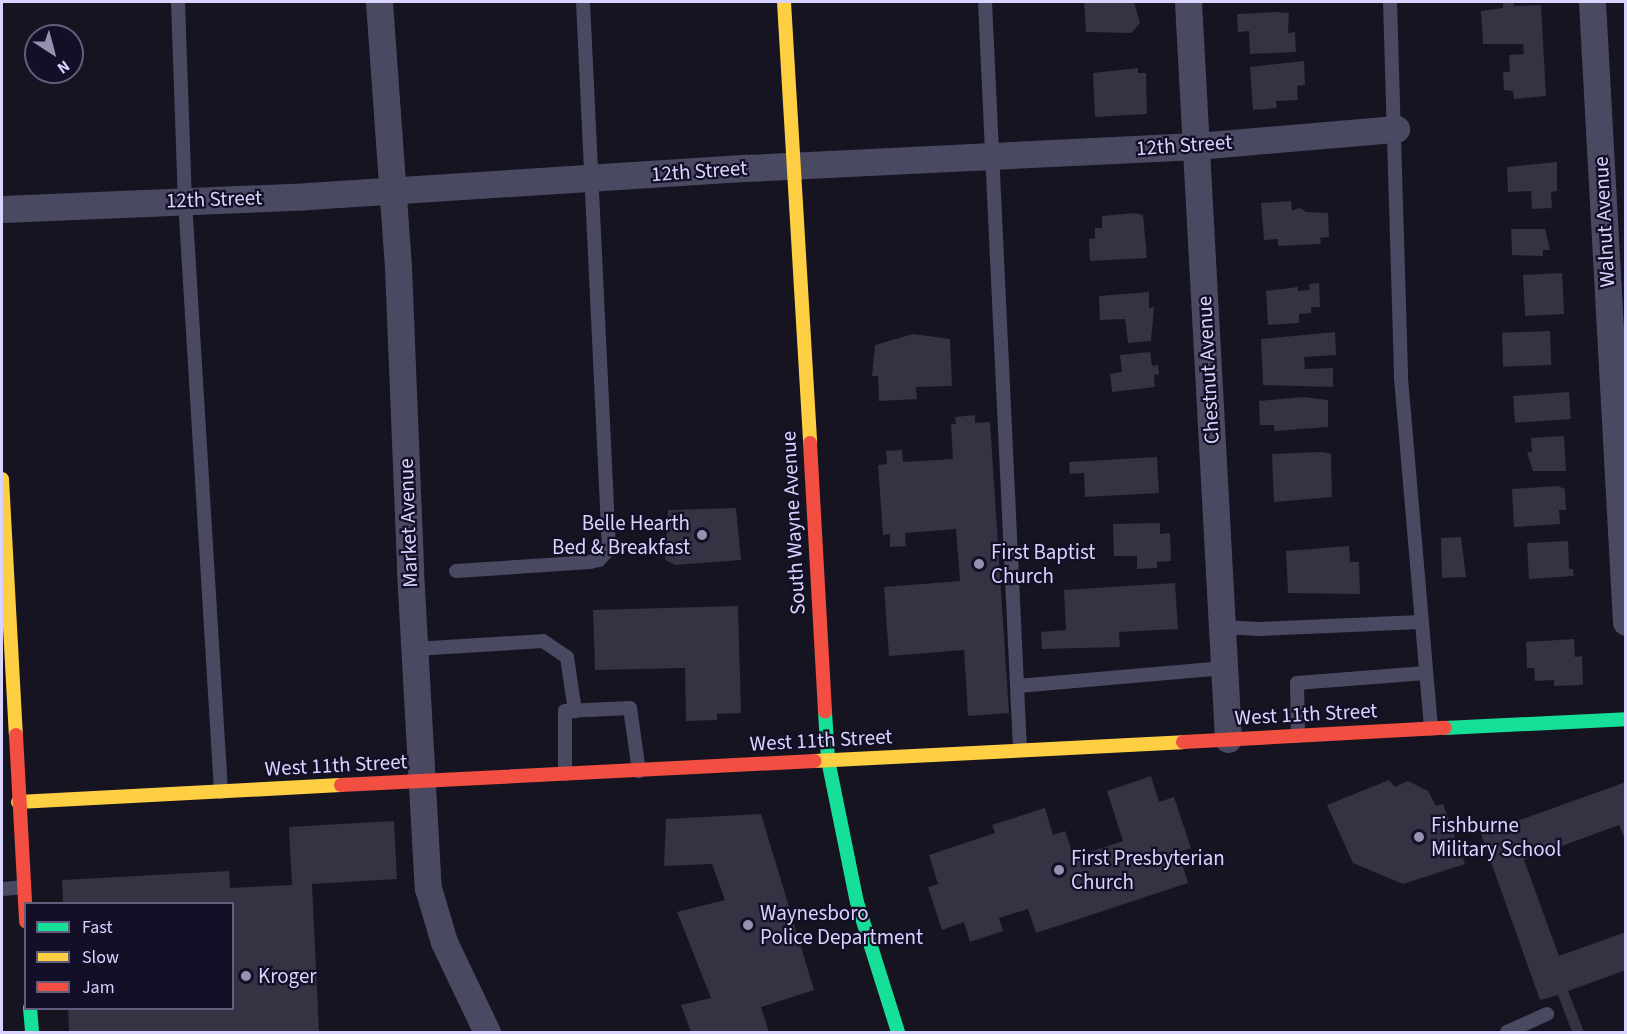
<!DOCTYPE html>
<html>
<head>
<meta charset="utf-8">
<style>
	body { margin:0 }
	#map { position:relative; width:1627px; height:1034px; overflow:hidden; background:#161421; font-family:"Source Sans 3",sans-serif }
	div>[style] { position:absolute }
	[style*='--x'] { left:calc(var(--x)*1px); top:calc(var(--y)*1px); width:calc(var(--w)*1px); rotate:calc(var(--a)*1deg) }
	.building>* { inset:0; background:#343243; transform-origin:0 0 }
	.lane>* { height:14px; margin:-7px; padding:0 7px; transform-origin:7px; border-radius:7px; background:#4a4962 }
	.street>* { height:27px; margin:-13.5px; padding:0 13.5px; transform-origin:13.5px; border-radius:13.5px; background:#4a4962 }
	.fast>* { height:14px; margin:-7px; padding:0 7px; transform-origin:7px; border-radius:7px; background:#16e098 }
	.slow>* { height:14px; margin:-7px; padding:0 7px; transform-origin:7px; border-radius:7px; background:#ffcf43 }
	.jam>* { height:14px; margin:-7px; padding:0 7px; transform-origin:7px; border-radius:7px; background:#f24e42 }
	.dots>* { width:16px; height:16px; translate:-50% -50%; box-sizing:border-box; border:3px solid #130f26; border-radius:50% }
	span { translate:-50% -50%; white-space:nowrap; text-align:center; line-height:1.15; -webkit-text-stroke:4.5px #130f26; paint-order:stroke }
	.street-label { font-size:21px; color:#d9d4ff }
	.poi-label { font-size:21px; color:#d9d4ff }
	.right { translate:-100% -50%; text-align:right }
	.left { translate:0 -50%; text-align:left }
	.frame { position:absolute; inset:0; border:3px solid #d9d4ff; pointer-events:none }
	.legend { position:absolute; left:24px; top:902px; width:210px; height:108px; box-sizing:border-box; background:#130f26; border:2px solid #625e7d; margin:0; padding:8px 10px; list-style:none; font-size:18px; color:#d9d4ff }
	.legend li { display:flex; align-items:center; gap:12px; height:30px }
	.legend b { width:30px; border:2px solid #625e7d }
	.north { position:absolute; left:24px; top:24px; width:60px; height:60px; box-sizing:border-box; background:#130f26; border:2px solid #625e7d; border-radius:50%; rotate:144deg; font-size:16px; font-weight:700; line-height:24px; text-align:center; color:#d9d4ff }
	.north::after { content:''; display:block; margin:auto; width:21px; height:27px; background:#9591b1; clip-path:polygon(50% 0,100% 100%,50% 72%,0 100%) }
</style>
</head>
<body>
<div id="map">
	<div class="building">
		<div style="clip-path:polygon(1084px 2px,1134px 2px,1140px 23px,1131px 33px,1086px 32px)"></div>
		<div style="clip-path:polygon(1503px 2px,1514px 2px,1514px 6px,1541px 5px,1546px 96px,1514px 99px,1513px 91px,1504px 90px,1503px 72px,1510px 72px,1509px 55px,1524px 54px,1523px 44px,1483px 44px,1481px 11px,1503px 8px)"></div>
		<div style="clip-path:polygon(1275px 12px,1289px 13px,1288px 33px,1295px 32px,1296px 52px,1250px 54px,1249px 31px,1238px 32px,1237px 14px)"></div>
		<div style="clip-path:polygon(1304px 61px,1305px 85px,1297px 86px,1298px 100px,1276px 101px,1277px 108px,1253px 110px,1250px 67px)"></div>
		<div style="clip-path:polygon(1138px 68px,1138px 73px,1146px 73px,1147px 114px,1095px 117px,1093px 73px)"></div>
		<div style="clip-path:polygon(1557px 162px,1557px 191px,1551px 192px,1552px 208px,1532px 209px,1531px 191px,1508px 192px,1507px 167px)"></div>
		<div style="clip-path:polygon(1291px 201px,1292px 211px,1299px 208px,1307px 212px,1328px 213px,1329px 237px,1320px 238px,1321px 244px,1278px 246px,1278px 239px,1264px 240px,1261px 203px)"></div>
		<div style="clip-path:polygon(1134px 213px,1143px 215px,1147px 258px,1090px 261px,1089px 239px,1095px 238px,1095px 228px,1102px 228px,1102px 216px)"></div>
		<div style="clip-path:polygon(1511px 229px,1545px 229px,1550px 250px,1543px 250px,1543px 256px,1512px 255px)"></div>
		<div style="left:1562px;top:273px;width:41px;height:39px;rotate:87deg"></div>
		<div style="clip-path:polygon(1319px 283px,1320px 307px,1311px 307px,1311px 313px,1299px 314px,1299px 323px,1268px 325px,1266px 291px,1298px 287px,1298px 291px,1310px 290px,1309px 284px)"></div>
		<div style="clip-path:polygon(1149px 292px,1149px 308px,1154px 307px,1151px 341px,1128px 343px,1125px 319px,1100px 320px,1099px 296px)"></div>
		<div style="left:1550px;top:331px;width:34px;height:48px;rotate:88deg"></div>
		<div style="clip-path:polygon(1335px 332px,1336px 355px,1304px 357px,1305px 369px,1333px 368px,1333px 387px,1263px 385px,1261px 339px)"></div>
		<div style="clip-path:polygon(913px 334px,950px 339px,952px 386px,916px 387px,917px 399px,879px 401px,878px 376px,872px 376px,875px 345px)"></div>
		<div style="clip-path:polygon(1150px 352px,1152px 366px,1158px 365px,1159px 374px,1154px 375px,1155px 387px,1112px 392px,1110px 374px,1122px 372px,1120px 355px)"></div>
		<div style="left:1569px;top:392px;width:27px;height:56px;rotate:86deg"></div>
		<div style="clip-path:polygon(1303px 397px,1328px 400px,1328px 427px,1274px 431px,1274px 425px,1260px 425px,1259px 401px)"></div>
		<div style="clip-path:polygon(975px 415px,975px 423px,990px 422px,1009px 713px,968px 716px,964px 650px,889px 656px,884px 587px,960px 581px,956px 529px,905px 533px,906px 546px,890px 547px,890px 534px,883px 535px,878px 465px,887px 464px,886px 451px,902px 450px,903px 462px,953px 459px,951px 424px,956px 424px,955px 417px)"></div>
		<div style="clip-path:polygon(1564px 436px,1566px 471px,1533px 471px,1527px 452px,1532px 452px,1531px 438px)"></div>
		<div style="clip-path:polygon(1322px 452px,1331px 454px,1332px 497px,1274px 502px,1272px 454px)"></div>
		<div style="clip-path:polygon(1157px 457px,1159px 493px,1085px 497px,1084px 473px,1070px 474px,1069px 462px)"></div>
		<div style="clip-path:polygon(1558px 486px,1565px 489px,1566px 510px,1559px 510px,1560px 524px,1514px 527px,1512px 489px)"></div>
		<div style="clip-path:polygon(736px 508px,741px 560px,675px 565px,665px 560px,668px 510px)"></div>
		<div style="clip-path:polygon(1160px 523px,1160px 534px,1170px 533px,1171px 561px,1157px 562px,1157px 568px,1137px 569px,1137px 556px,1114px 556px,1113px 524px)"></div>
		<div style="clip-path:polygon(1461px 537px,1466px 577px,1442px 578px,1441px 538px)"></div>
		<div style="clip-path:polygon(1568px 541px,1569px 569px,1573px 569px,1574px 576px,1529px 579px,1527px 543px)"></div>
		<div style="clip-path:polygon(1349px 546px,1350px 562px,1359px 562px,1360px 594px,1288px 593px,1286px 551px)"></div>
		<div style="clip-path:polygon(1175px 583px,1178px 629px,1119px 632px,1120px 647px,1042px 649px,1041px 632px,1066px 630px,1064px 590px)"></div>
		<div style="clip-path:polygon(738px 606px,741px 713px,717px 714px,717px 720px,686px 721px,685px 668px,595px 670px,593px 610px)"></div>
		<div style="clip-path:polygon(1574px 639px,1575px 657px,1582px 656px,1583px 685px,1554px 686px,1554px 680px,1535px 681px,1534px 668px,1527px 668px,1526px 642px)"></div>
		<div style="clip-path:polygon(1151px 776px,1159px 802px,1174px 797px,1191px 848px,1178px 852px,1188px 883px,1036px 933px,1028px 909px,999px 918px,1003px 931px,970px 942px,964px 922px,942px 930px,928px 887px,938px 884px,929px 855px,995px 833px,992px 825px,1045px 808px,1053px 835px,1065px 831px,1074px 857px,1123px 841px,1107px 791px)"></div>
		<div style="clip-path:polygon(1389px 780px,1395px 787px,1408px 781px,1428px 791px,1436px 806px,1443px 804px,1465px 864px,1403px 884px,1353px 863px,1327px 805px)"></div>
		<div style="clip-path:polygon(1626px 782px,1626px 842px,1619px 825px,1524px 860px,1559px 956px,1626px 932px,1626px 970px,1568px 991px,1584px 1032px,1572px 1032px,1558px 995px,1540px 1000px,1481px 834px)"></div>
		<div style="clip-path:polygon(761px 814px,814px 990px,761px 1007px,769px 1032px,691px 1032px,681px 1005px,711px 998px,677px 912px,725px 900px,712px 864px,664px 866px,666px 819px)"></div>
		<div style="clip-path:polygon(394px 821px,397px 879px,312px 884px,319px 1032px,69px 1032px,68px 1008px,232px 1008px,232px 904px,63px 904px,62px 880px,229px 871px,230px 888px,292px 885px,289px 827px)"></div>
	</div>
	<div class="lane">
		<div style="--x:178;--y:2;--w:198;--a:88"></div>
		<div style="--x:185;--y:200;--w:593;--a:86.52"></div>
		<div style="--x:985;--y:2;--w:749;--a:87.32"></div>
		<div style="--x:1390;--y:2;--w:376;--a:88.3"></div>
		<div style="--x:1401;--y:378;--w:352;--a:85.1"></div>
		<div style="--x:456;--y:571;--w:134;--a:-3.8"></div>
		<div style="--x:590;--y:562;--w:9;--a:-13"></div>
		<div style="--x:599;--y:560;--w:15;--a:-48"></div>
		<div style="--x:609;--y:549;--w:548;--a:-92.72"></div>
		<div style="--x:1222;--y:627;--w:37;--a:3"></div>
		<div style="--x:1259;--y:629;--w:162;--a:-2.5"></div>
		<div style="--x:414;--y:649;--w:129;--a:-3.5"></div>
		<div style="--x:543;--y:641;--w:29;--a:34"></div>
		<div style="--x:567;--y:657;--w:55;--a:81.6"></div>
		<div style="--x:1018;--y:686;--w:207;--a:-5"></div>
		<div style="--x:1298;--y:736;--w:53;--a:-91.1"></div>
		<div style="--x:1297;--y:683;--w:129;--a:-4.4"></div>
		<div style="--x:565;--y:774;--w:63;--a:-90"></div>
		<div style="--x:565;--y:711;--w:65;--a:-2.6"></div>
		<div style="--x:630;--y:708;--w:64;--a:81.9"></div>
		<div style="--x:2;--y:889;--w:21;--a:-5"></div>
		<div style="--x:1507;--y:1032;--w:44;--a:-24.2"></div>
	</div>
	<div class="street">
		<div style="--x:379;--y:2;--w:266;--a:85.9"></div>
		<div style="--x:398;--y:267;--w:304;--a:87.7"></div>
		<div style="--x:410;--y:571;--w:318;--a:86.8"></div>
		<div style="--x:428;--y:888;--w:56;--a:73.5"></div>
		<div style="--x:444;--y:942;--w:100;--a:64.5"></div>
		<div style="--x:1188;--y:2;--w:738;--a:86.89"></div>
		<div style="--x:1592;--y:2;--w:621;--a:86.86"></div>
		<div style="--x:2;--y:209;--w:306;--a:-2.4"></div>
		<div style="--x:308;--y:196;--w:439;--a:-3.7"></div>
		<div style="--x:746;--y:168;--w:451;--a:-2.8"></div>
		<div style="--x:1196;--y:146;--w:201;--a:-4.9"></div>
	</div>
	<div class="fast">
		<div style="--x:825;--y:712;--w:48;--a:86.4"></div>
		<div style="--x:828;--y:760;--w:145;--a:78.5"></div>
		<div style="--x:857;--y:902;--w:136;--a:72.5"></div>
		<div style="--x:1445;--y:728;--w:181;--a:-2.8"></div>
		<div style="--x:30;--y:1008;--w:24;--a:85"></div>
	</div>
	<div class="slow">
		<div style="--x:784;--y:2;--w:442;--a:86.6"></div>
		<div style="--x:2;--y:479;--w:256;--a:86.9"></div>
		<div style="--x:814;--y:761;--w:369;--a:-2.9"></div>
		<div style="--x:18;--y:802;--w:323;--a:-3"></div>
	</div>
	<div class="jam">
		<div style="--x:810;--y:443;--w:269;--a:86.8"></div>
		<div style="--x:16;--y:735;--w:187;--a:86.9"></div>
		<div style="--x:1183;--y:742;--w:262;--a:-3.1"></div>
		<div style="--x:341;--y:785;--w:474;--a:-2.9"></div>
	</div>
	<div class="dots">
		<div style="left:702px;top:535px;background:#9591b1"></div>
		<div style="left:979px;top:564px;background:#9591b1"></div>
		<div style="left:1419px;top:837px;background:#9591b1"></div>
		<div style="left:1059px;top:870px;background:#9591b1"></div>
		<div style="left:748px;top:925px;background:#9591b1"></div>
		<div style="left:246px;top:976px;background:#9591b1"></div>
	</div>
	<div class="street-label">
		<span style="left:1184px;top:145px;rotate:-4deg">12th Street</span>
		<span style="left:699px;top:171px;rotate:-4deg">12th Street</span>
		<span style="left:214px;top:199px;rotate:-2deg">12th Street</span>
		<span style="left:1604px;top:222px;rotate:-93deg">Walnut Avenue</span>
		<span style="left:1208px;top:370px;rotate:-93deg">Chestnut Avenue</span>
		<span style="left:408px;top:523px;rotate:-92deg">Market Avenue</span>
		<span style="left:793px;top:523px;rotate:-93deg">South Wayne Avenue</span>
		<span style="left:1306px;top:714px;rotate:-3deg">West 11th Street</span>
		<span style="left:821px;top:740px;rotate:-3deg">West 11th Street</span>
		<span style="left:336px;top:765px;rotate:-3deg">West 11th Street</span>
	</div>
	<div class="poi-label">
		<span class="right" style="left:690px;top:535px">Belle Hearth<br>Bed &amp; Breakfast</span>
		<span class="left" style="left:991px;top:564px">First Baptist<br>Church</span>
		<span class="left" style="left:1431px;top:837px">Fishburne<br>Military School</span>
		<span class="left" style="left:1071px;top:870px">First Presbyterian<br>Church</span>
		<span class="left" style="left:760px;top:925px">Waynesboro<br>Police Department</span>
		<span class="left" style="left:258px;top:976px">Kroger</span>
	</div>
	<div class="frame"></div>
	<ul class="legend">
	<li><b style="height:8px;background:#16e098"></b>Fast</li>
	<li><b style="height:8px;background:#ffcf43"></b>Slow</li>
	<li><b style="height:8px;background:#f24e42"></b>Jam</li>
	</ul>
	<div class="north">N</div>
</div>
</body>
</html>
